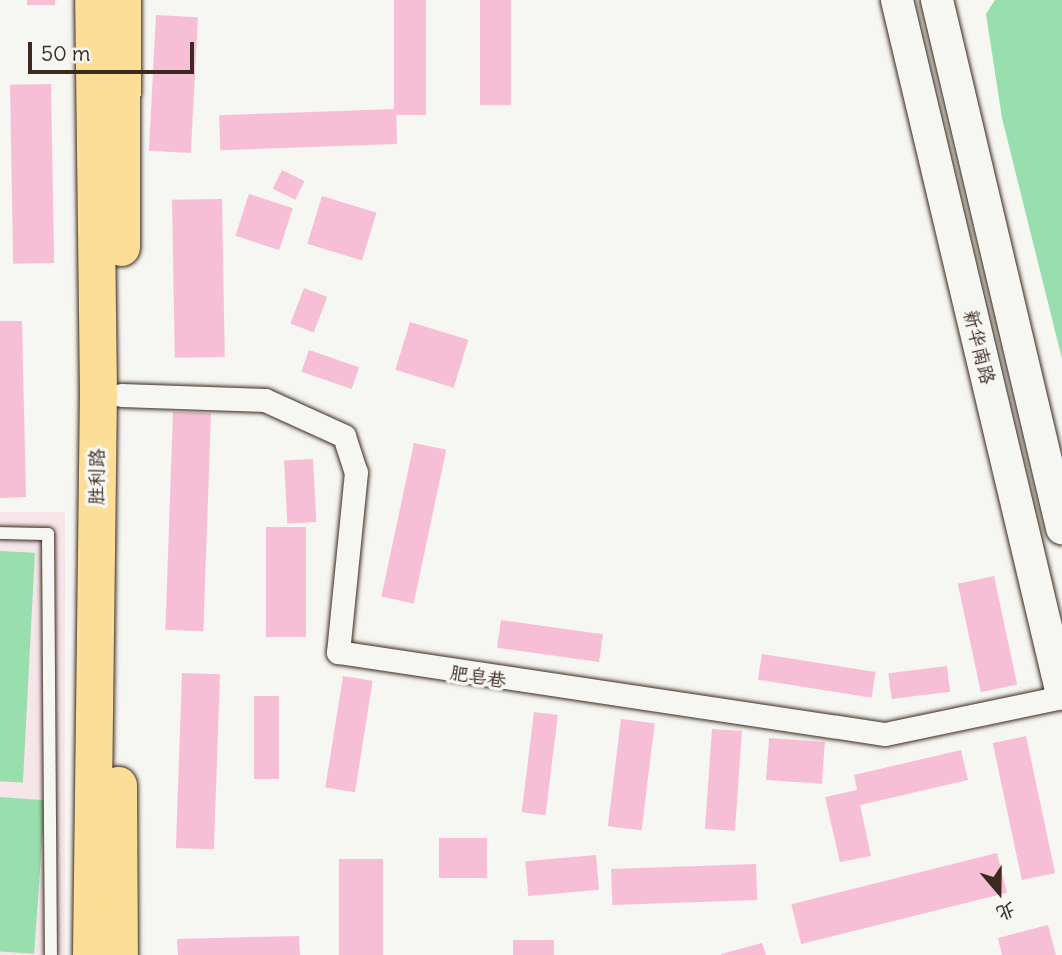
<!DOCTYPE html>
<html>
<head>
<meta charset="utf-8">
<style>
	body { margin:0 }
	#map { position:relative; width:1062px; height:955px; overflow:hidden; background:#f6f6f2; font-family:Delius,"LXGW WenKai TC",sans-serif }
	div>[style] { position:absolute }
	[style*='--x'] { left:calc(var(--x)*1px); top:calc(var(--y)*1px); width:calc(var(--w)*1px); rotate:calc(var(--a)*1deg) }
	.built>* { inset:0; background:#f6e6e9; transform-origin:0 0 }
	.green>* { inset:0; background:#98dfad; transform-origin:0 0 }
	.building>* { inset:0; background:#f7bfd5; transform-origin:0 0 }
	.roads { filter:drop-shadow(0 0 2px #3b2a1e) drop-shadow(0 0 2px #3b2a1e) }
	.service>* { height:12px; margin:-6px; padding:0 6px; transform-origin:6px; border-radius:6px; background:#f6f6f2 }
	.minor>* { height:23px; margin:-11.5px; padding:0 11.5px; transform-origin:11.5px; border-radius:11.5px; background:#f6f6f2 }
	.secondary>* { height:32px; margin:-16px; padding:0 16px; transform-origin:16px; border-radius:16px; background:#f6f6f2 }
	.primary>* { height:37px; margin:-18.5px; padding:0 18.5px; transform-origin:18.5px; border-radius:18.5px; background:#fdde96 }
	span { translate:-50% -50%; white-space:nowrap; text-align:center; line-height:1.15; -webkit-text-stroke:7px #f6f6f2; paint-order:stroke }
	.street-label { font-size:19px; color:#3b2a1e }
	.north { position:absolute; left:964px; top:857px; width:70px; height:70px; -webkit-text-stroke:5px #f6f6f2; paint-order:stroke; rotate:160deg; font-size:19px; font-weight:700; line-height:28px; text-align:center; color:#3b2a1e }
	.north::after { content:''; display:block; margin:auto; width:24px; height:32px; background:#3b2a1e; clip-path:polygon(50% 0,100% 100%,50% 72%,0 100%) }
	.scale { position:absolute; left:28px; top:42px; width:166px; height:32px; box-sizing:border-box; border:4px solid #3b2a1e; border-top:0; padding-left:9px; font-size:21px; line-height:24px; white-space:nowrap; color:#3b2a1e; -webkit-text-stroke:5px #f6f6f2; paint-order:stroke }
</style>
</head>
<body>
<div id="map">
	<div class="built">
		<div style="left:0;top:512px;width:65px;height:443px"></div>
	</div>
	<div class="green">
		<div style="clip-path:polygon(995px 0,1062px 0,1062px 359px,1002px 118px,986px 14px)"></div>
		<div style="left:0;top:551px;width:35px;height:230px;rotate:3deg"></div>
		<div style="left:0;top:797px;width:45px;height:154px;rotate:4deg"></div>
	</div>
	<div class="building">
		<div style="left:27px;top:0;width:28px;height:5px"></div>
		<div style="left:394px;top:0;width:32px;height:115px"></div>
		<div style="left:480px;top:0;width:31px;height:105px"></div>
		<div style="left:156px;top:15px;width:42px;height:136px;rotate:3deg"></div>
		<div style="left:51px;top:84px;width:179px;height:41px;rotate:89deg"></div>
		<div style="left:396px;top:109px;width:35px;height:177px;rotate:88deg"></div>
		<div style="left:282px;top:170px;width:25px;height:21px;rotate:26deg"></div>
		<div style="left:249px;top:194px;width:46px;height:44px;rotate:18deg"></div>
		<div style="left:322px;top:196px;width:57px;height:50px;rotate:17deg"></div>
		<div style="left:222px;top:199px;width:158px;height:50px;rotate:89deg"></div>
		<div style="left:304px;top:288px;width:25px;height:38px;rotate:21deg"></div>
		<div style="clip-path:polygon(0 321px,22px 321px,26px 497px,0 498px)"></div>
		<div style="left:410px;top:322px;width:61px;height:50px;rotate:17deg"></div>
		<div style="left:309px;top:350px;width:53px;height:23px;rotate:19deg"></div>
		<div style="left:173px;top:412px;width:38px;height:218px;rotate:2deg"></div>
		<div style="left:414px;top:443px;width:33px;height:157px;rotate:12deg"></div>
		<div style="left:313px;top:459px;width:63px;height:29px;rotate:87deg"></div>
		<div style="left:266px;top:527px;width:40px;height:110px"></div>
		<div style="left:994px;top:576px;width:111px;height:37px;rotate:78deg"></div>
		<div style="left:501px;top:620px;width:103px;height:28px;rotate:8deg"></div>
		<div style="left:762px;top:654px;width:115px;height:26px;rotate:9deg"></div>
		<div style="left:947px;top:666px;width:26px;height:59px;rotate:83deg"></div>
		<div style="left:182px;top:673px;width:38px;height:175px;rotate:2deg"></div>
		<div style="left:343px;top:676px;width:30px;height:113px;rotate:9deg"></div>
		<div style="left:254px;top:696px;width:25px;height:83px"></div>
		<div style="left:534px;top:712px;width:24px;height:101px;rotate:7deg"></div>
		<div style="left:621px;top:719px;width:34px;height:108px;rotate:7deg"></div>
		<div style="left:712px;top:729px;width:30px;height:100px;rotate:4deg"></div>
		<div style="left:1026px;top:736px;width:140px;height:34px;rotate:78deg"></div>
		<div style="left:769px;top:738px;width:56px;height:42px;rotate:4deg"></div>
		<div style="clip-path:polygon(961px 750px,968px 780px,860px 805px,871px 856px,840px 862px,825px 797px,857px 790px,854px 775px)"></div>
		<div style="left:487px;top:838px;width:40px;height:48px;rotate:90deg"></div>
		<div style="left:997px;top:853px;width:41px;height:212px;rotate:76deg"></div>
		<div style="left:596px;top:855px;width:35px;height:71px;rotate:85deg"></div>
		<div style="left:339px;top:859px;width:44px;height:96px"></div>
		<div style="left:756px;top:864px;width:36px;height:145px;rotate:88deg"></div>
		<div style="clip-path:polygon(1048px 925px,1056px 955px,1002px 955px,998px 938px)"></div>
		<div style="clip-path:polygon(299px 936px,300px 955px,178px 955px,177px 939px)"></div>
		<div style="left:513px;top:940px;width:41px;height:15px"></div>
		<div style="clip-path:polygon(762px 943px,766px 955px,722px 955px,721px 954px)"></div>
	</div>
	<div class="roads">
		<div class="service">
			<div style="--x:0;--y:533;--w:48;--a:1.2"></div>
			<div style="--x:48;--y:534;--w:421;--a:89.6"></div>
		</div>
		<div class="minor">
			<div style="--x:121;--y:395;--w:144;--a:2"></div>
			<div style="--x:265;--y:400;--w:87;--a:24.5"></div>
			<div style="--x:344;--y:436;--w:38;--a:72"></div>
			<div style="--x:356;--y:472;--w:181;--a:95.7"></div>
			<div style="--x:338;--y:652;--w:553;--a:8.53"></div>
			<div style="--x:885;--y:734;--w:181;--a:-11.8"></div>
		</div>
		<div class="secondary">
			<div style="--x:897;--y:0;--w:713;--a:76.63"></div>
			<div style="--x:937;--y:0;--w:543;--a:76.68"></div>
		</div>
		<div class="primary">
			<div style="--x:121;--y:247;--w:247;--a:-89.8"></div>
			<div style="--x:118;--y:785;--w:170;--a:89.7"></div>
			<div style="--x:91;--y:955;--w:561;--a:-89.29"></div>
			<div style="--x:98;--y:394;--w:394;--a:-90.7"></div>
		</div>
	</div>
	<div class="street-label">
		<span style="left:979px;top:347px;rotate:76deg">新华南路</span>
		<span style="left:97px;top:477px;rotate:-89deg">胜利路</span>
		<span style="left:478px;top:677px;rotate:9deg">肥皂巷</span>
	</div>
	<div class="north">北</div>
	<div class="scale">50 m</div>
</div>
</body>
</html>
